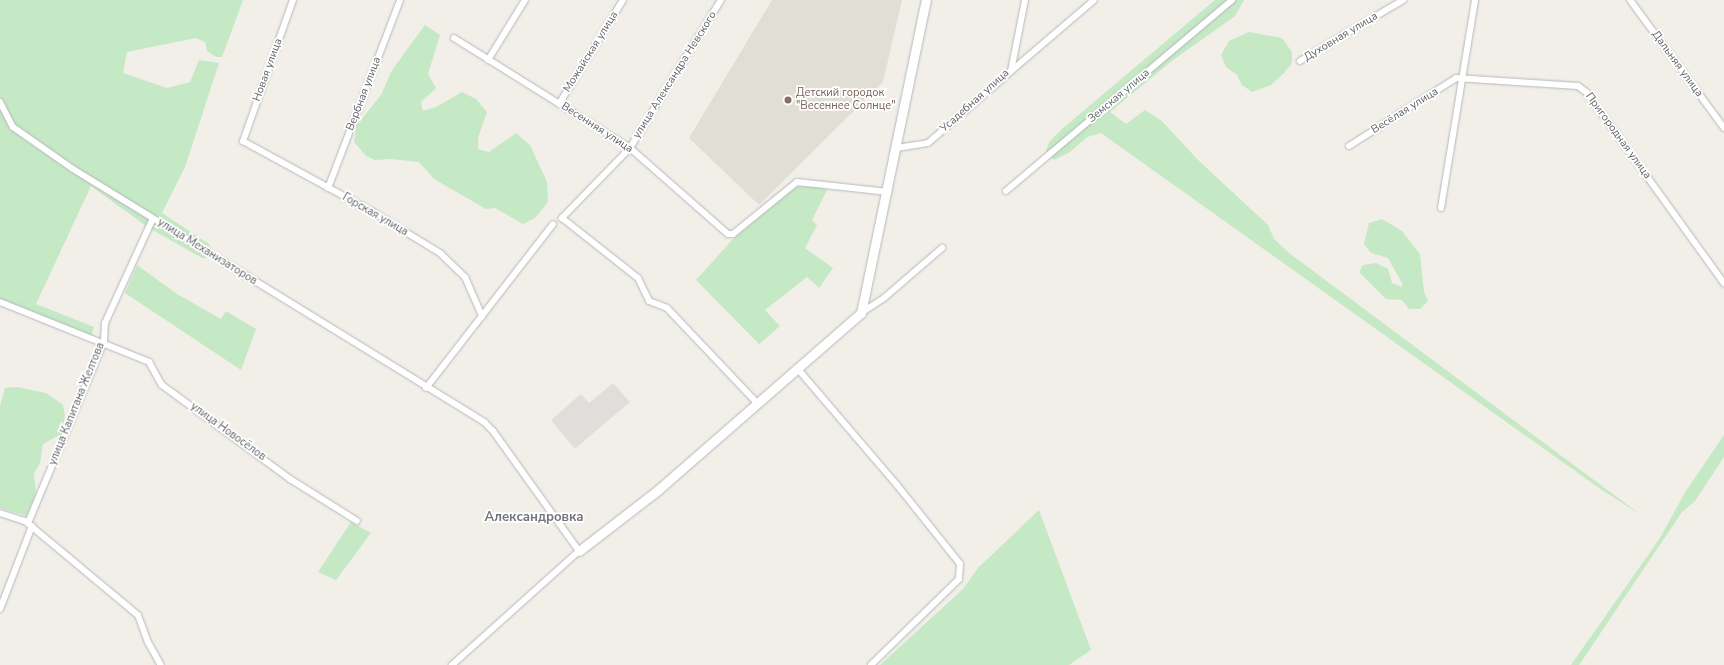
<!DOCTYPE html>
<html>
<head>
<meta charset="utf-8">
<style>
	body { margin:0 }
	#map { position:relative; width:1724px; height:665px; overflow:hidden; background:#f1efe8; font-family:"Nunito Sans",sans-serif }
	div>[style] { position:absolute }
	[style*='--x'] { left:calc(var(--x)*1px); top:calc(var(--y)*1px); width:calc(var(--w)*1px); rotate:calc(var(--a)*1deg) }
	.industrial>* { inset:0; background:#e0deda }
	.education>* { inset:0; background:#e1ded6 }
	.green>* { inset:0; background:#c5e8c5 }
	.roads { filter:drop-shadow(0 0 1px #b5b8bc) drop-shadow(0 0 1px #b5b8bc) }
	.street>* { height:6px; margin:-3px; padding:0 3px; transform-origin:3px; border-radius:3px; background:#fff }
	.secondary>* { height:9px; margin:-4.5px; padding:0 4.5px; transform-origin:4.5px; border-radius:4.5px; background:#fff }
	.dots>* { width:11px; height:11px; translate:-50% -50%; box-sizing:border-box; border:2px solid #fff; border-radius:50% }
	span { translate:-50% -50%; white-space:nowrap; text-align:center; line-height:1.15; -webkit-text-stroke:3.5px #fff; paint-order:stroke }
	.street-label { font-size:11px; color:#5f6368 }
	.education-label { font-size:11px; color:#785e54 }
	.left { translate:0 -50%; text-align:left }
	.quarter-label { font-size:13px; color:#70757a; font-weight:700 }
</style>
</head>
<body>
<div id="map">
	<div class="industrial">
		<div style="clip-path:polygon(613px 383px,630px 402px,575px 449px,551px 420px,581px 394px,589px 403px)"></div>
	</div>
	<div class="education">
		<div style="clip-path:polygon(772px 0,902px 0,883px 82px,759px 205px,689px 138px)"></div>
	</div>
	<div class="green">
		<div style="clip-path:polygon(0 0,243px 0,222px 57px,216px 57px,207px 51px,205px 42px,196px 38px,127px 52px,123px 73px,167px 88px,190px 82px,199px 60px,219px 63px,185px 167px,162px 213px,209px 244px,210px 249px,208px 258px,202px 258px,149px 228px,91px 186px,36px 304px,94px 327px,90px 340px,43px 321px,23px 308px,0 299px)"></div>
		<div style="clip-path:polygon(1215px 0,1244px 0,1235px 16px,1173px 60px,1110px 112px,1126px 124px,1145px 110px,1162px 121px,1197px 159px,1268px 225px,1274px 239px,1289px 253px,1641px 515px,1599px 488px,1101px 133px,1087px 137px,1070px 152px,1054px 160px,1046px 151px,1049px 142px,1063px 128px)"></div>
		<div style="clip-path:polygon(425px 25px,440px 35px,428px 74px,436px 88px,421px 102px,423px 111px,436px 107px,462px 92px,476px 99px,487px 112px,478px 138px,478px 149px,489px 152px,516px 133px,530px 145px,547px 182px,548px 202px,535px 218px,523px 224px,495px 208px,486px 209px,434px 179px,419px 162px,391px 159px,375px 160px,366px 156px,354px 142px,357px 125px,381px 95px,392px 70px)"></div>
		<div style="clip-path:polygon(1249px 32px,1282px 38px,1292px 52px,1292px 63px,1284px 73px,1271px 85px,1252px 92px,1242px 85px,1237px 75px,1226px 67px,1221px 55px,1229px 41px)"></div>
		<div style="clip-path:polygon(819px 186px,827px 190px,812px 220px,817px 225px,805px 248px,833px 268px,819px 288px,807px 277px,765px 310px,780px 326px,759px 344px,696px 280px,733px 239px,795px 187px)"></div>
		<div style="clip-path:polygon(1382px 219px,1402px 231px,1420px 254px,1424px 292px,1428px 301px,1420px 309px,1409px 309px,1402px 300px,1386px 299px,1359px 272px,1363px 265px,1376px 263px,1388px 269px,1392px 283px,1402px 287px,1402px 283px,1388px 258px,1371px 253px,1364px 244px,1369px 223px)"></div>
		<div style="clip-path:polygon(137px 265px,177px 294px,221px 319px,226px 311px,256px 329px,241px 370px,125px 293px)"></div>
		<div style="clip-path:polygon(17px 387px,46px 393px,63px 405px,65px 416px,61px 434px,43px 444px,40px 463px,34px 473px,36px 493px,27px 516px,0 508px,0 406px,5px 388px)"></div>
		<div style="clip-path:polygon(1724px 435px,1724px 457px,1695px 501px,1682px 512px,1579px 665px,1571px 665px,1660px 538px,1684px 494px)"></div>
		<div style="clip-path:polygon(1039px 510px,1091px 650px,1069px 665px,880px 665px,963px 589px,978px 568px)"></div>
		<div style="clip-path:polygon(351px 522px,371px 533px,336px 580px,318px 572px)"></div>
	</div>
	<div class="roads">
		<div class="street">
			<div style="--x:293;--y:0;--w:150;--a:109.5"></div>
			<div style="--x:243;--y:141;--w:148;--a:28.6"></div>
			<div style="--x:373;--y:212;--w:79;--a:31.5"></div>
			<div style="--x:440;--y:253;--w:35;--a:44"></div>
			<div style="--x:465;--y:277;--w:43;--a:66.4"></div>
			<div style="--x:721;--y:0;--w:174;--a:121.6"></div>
			<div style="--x:630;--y:148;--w:98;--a:134.2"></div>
			<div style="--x:562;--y:218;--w:97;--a:38.3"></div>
			<div style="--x:638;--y:278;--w:25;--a:64"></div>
			<div style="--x:649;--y:301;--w:19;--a:21"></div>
			<div style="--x:667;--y:308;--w:131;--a:46.5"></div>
			<div style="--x:1630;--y:0;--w:159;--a:53.7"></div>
			<div style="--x:454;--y:38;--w:208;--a:32"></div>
			<div style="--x:630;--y:148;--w:130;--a:41.3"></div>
			<div style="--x:728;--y:234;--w:5;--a:0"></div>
			<div style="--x:733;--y:234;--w:82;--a:-39.1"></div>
			<div style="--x:797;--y:182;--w:92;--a:6.3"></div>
			<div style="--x:488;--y:60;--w:70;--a:-58.3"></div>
			<div style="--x:1300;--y:61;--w:120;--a:-30.6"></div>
			<div style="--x:1011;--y:71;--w:109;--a:-40.5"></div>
			<div style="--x:0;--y:102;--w:28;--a:63"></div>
			<div style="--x:13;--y:127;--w:73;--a:35"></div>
			<div style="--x:73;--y:169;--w:483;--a:31.6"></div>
			<div style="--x:484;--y:422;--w:13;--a:45"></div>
			<div style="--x:493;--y:431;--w:148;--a:54.4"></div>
			<div style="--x:579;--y:551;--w:171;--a:138.1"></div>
			<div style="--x:559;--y:104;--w:122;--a:-58.4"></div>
			<div style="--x:1349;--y:146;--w:127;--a:-32.4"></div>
			<div style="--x:1456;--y:78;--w:122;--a:3.8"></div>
			<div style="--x:1578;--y:86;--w:10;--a:37"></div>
			<div style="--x:1586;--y:92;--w:236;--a:54.2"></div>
			<div style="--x:897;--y:148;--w:31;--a:-9"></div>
			<div style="--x:928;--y:143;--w:110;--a:-40.9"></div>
			<div style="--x:1011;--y:71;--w:72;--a:-78.8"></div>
			<div style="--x:328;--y:188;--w:201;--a:-69"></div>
			<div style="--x:1006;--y:191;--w:296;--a:-40.2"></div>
			<div style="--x:1441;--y:208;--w:211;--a:-80.7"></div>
			<div style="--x:0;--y:302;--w:161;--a:21.9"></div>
			<div style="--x:149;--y:362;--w:26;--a:61"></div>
			<div style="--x:162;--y:385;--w:159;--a:36.3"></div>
			<div style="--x:290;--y:479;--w:79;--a:32.1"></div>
			<div style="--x:861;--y:313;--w:27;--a:-33"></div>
			<div style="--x:884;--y:298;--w:77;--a:-40.8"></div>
			<div style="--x:797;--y:368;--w:154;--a:49.5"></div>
			<div style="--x:897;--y:485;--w:101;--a:51.4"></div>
			<div style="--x:960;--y:564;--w:15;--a:94"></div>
			<div style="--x:959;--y:579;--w:123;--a:135.7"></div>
			<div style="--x:426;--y:388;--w:207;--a:-52.2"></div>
			<div style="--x:0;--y:513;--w:26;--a:18"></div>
			<div style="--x:25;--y:521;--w:147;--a:39.8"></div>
			<div style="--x:138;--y:615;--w:29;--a:70"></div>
			<div style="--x:148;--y:642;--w:26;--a:61"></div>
			<div style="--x:28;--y:523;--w:197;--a:-67.3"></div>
			<div style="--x:104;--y:341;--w:18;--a:-87"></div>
			<div style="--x:105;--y:323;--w:115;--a:-65.4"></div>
			<div style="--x:0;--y:609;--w:89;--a:-68.9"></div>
		</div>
		<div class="secondary">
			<div style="--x:579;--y:551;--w:100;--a:-37.7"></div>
			<div style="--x:658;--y:490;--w:269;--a:-41.1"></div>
			<div style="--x:861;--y:313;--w:320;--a:-78.3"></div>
		</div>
	</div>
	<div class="dots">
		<div style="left:788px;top:100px;background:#8d6e63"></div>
	</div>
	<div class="street-label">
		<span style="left:1341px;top:37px;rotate:-31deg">Духовная улица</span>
		<span style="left:591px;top:52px;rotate:-58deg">Можайская улица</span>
		<span style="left:1677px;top:64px;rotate:54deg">Дальняя улица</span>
		<span style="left:268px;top:70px;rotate:-70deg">Новая улица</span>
		<span style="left:675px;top:75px;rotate:-58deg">улица Александра Невского</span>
		<span style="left:364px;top:94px;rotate:-69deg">Вербная улица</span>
		<span style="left:1119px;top:96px;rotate:-40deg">Земская улица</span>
		<span style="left:975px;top:101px;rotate:-42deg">Усадебная улица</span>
		<span style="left:1405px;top:111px;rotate:-32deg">Весёлая улица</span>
		<span style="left:597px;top:128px;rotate:33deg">Весенняя улица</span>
		<span style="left:1618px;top:136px;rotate:54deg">Пригородная улица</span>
		<span style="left:375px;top:215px;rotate:30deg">Горская улица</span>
		<span style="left:207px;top:252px;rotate:32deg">улица Механизаторов</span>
		<span style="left:77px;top:404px;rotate:-68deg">улица Капитана Желтова</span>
		<span style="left:228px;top:432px;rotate:36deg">улица Новосёлов</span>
	</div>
	<div class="education-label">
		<span class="left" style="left:796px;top:100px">Детский городок<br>"Весеннее Солнце"</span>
	</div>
	<div class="quarter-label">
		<span style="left:534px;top:517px">Александровка</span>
	</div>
</div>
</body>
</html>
